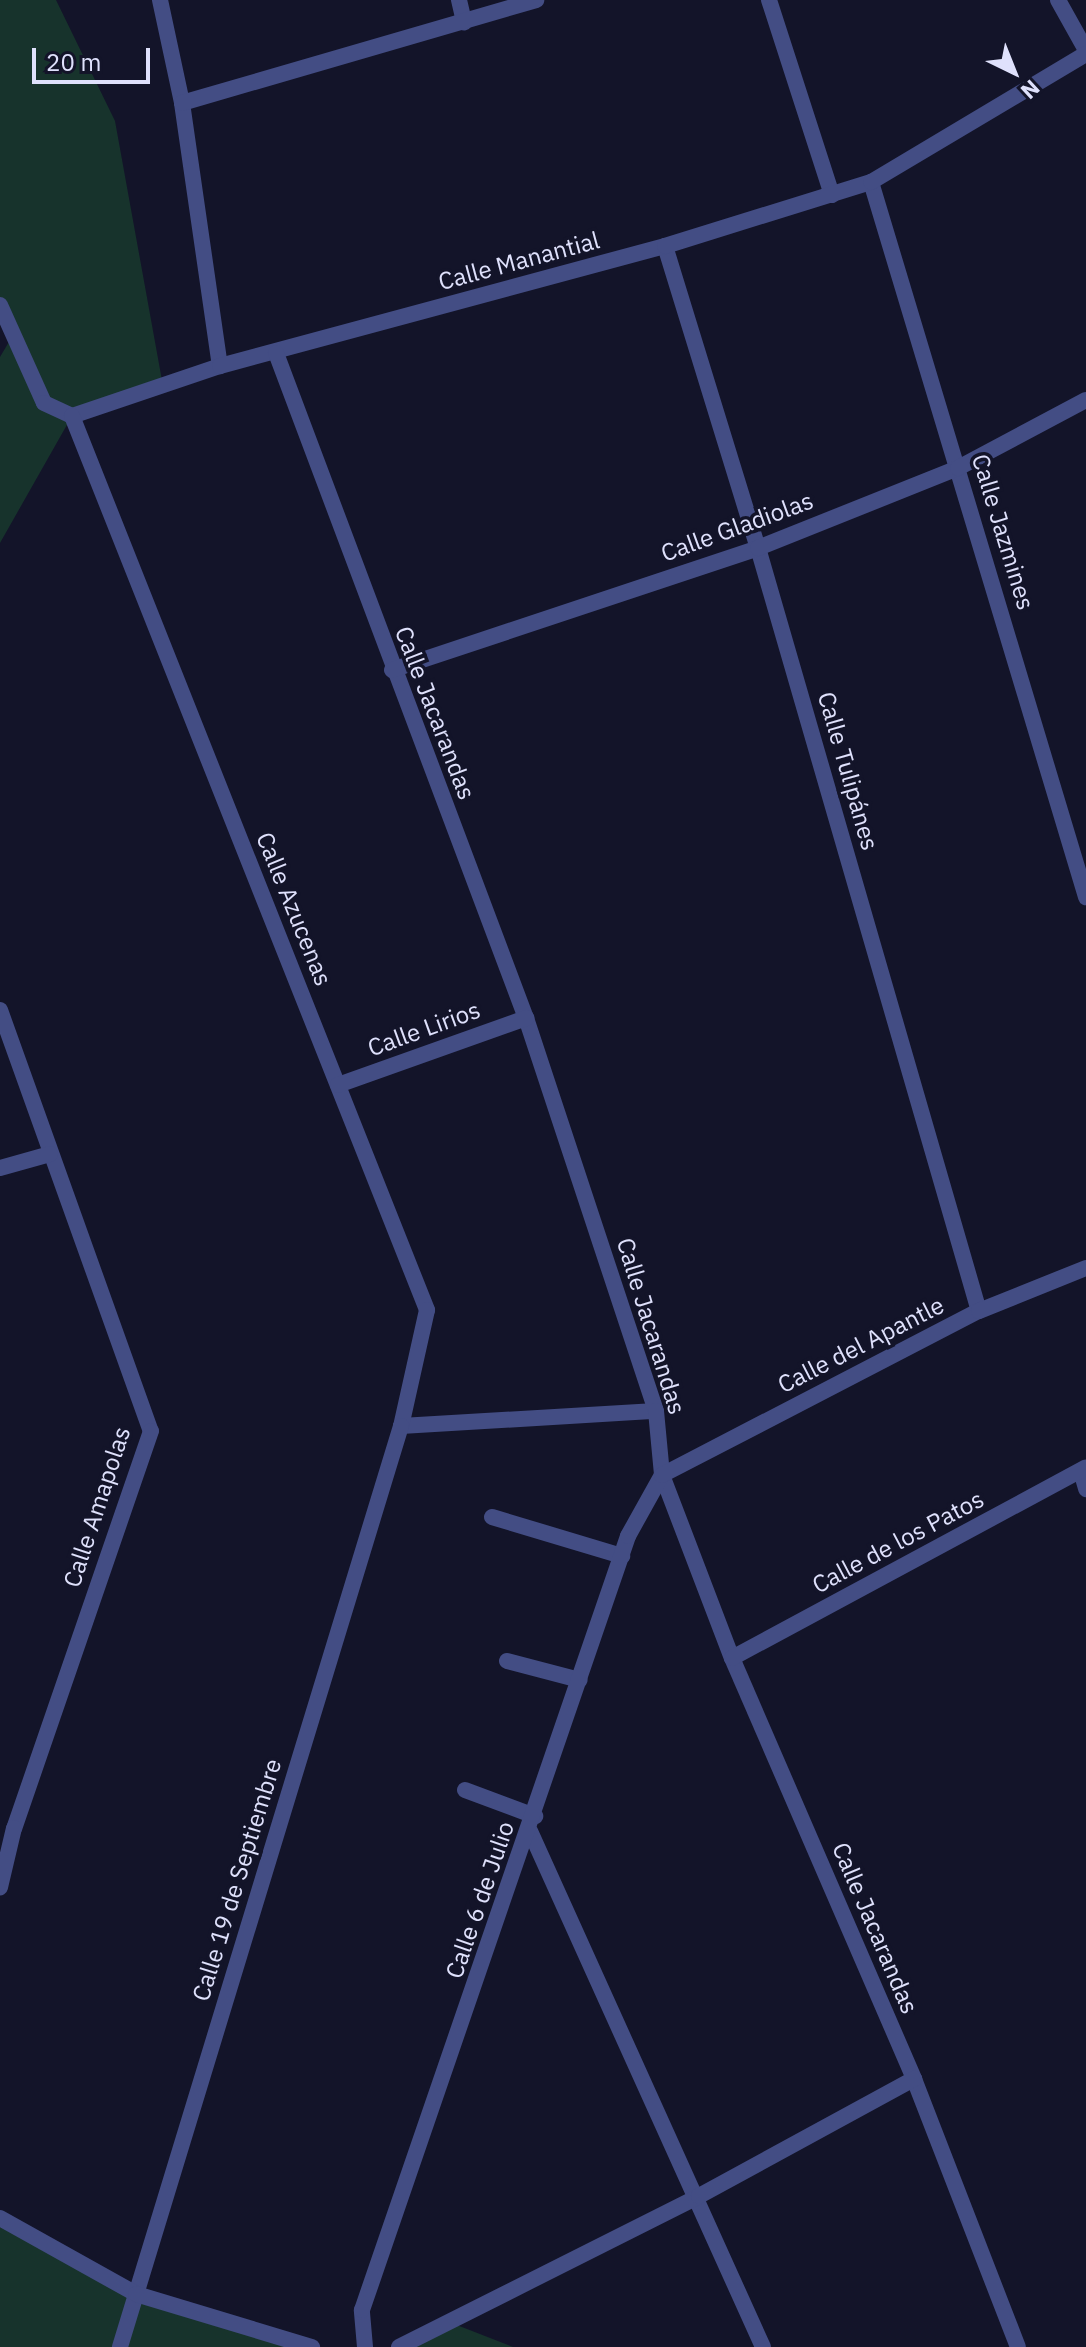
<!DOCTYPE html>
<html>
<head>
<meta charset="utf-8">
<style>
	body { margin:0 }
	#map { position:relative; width:1086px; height:2347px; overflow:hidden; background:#131429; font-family:"IBM Plex Sans",sans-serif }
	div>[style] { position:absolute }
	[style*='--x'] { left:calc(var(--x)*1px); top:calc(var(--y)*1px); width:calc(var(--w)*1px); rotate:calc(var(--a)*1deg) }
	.green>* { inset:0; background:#17332c }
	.service>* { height:16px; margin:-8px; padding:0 8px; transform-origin:8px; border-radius:8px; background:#434d84 }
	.pedestrian>* { height:16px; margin:-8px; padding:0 8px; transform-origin:8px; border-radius:8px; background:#434d84 }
	.minor>* { height:16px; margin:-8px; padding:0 8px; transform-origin:8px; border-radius:8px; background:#434d84 }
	span { translate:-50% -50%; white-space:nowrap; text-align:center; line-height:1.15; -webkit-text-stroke:7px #131429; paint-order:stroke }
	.street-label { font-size:24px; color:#dfe1fc }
	.north { position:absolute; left:974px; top:32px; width:80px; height:80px; -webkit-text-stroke:6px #131429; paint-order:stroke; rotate:137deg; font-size:22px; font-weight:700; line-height:32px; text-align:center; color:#dfe1fc }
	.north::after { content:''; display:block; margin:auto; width:28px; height:36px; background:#dfe1fc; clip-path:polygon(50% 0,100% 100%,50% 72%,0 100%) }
	.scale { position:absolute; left:32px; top:48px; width:118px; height:36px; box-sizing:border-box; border:4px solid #dfe1fc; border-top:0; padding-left:10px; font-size:24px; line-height:28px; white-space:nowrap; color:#dfe1fc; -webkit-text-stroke:6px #131429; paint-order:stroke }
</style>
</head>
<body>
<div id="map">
	<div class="green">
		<div style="clip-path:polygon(0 0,56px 0,115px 121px,163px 386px,72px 416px,0 543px,0 357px,13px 335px,0 305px)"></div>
		<div style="clip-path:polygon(0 2218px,136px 2294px,312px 2347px,0 2347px)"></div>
		<div style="clip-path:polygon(449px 2322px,513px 2347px,399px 2347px)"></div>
	</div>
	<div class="service">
		<div style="--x:401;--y:1426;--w:255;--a:-3.4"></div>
	</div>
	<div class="pedestrian">
		<div style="--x:492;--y:1517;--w:136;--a:16.7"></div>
		<div style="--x:507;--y:1661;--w:75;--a:14.6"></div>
		<div style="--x:465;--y:1790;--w:75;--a:20.4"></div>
	</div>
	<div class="minor">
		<div style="--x:160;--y:0;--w:105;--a:77.9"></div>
		<div style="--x:182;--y:103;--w:266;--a:81.8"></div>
		<div style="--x:459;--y:0;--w:23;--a:77"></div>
		<div style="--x:769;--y:0;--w:205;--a:72.1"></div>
		<div style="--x:1058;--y:0;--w:57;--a:60.8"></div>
		<div style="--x:182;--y:103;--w:369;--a:-16.2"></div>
		<div style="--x:871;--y:182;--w:747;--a:73.26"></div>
		<div style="--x:665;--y:246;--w:316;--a:72.9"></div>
		<div style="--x:758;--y:548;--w:794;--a:73.85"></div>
		<div style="--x:0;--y:305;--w:107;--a:65.8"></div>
		<div style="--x:44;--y:403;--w:31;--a:25"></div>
		<div style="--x:72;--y:416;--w:156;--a:-18.7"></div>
		<div style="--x:220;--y:366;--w:461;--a:-15.1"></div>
		<div style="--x:665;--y:246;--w:216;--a:-17.3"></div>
		<div style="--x:871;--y:182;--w:250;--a:-30.8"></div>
		<div style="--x:276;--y:353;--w:710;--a:69.4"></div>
		<div style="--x:526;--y:1018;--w:414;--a:71.7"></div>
		<div style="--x:656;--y:1411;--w:64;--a:84.6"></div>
		<div style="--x:662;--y:1475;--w:196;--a:69.1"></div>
		<div style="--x:732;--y:1658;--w:459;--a:66.6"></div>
		<div style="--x:914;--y:2079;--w:287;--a:68.8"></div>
		<div style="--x:72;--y:416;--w:962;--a:68.34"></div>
		<div style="--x:427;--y:1310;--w:119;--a:102.6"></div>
		<div style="--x:401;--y:1426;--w:963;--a:106.97"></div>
		<div style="--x:392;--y:670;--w:386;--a:-18.4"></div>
		<div style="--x:758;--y:548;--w:215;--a:-21.8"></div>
		<div style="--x:958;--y:468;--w:145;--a:-28"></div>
		<div style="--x:0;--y:1010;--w:447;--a:70.3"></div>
		<div style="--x:151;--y:1431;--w:420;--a:109"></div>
		<div style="--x:14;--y:1828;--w:61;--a:103.3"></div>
		<div style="--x:338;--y:1085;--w:200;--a:-19.6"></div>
		<div style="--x:0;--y:1168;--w:52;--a:-15.6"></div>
		<div style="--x:1081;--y:1471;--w:19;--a:74"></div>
		<div style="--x:732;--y:1658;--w:402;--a:-28.3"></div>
		<div style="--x:530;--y:1831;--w:566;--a:65.7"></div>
		<div style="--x:0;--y:2218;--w:156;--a:29.2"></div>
		<div style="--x:136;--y:2294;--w:184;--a:16.8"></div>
		<div style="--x:365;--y:2347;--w:37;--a:-95"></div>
		<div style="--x:362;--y:2310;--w:818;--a:-71.03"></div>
		<div style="--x:628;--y:1536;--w:70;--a:-60.9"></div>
		<div style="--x:662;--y:1475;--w:357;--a:-27.4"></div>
		<div style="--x:979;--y:1311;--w:115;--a:-21.9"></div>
		<div style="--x:399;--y:2347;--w:336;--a:-26.7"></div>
		<div style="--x:699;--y:2196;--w:245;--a:-28.6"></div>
	</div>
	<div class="street-label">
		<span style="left:519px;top:261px;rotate:-15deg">Calle Manantial</span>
		<span style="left:737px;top:527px;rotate:-20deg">Calle Gladiolas</span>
		<span style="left:1003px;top:532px;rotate:73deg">Calle Jazmines</span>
		<span style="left:435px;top:713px;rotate:69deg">Calle Jacarandas</span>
		<span style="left:848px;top:771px;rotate:74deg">Calle Tulipánes</span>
		<span style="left:294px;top:909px;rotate:68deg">Calle Azucenas</span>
		<span style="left:424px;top:1029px;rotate:-20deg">Calle Lirios</span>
		<span style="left:651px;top:1326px;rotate:73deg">Calle Jacarandas</span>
		<span style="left:861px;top:1345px;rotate:-27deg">Calle del Apantle</span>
		<span style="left:97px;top:1507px;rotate:-72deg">Calle Amapolas</span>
		<span style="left:898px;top:1542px;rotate:-28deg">Calle de los Patos</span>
		<span style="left:237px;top:1880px;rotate:-73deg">Calle 19 de Septiembre</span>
		<span style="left:480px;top:1900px;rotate:-71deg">Calle 6 de Julio</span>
		<span style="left:875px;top:1928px;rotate:67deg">Calle Jacarandas</span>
	</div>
	<div class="north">N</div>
	<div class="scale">20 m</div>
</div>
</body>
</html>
